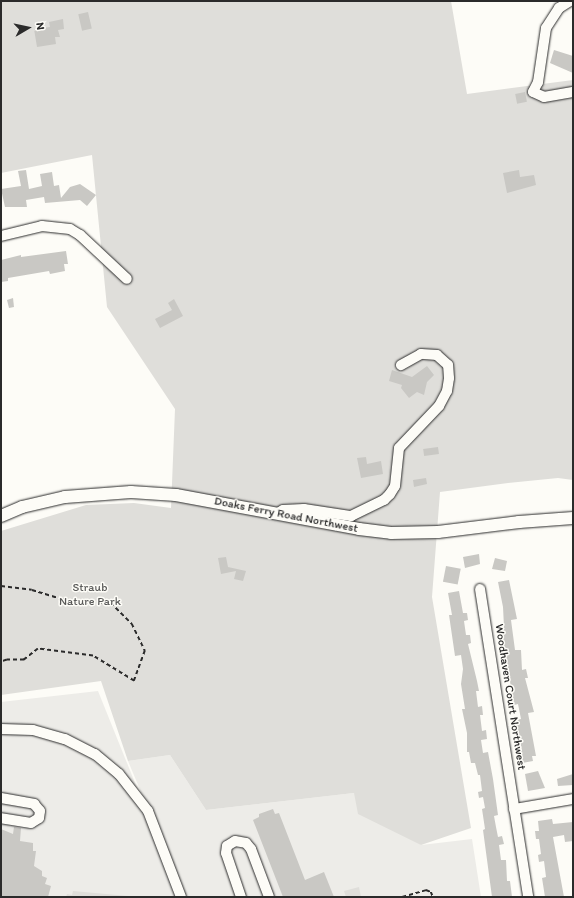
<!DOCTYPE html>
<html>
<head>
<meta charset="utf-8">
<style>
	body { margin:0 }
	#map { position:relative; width:574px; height:898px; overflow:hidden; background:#fdfcf7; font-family:Itim,sans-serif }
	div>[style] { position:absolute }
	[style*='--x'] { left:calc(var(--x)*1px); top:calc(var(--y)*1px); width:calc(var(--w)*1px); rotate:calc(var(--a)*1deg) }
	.built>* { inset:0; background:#edece8 }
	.green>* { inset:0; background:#dfdeda }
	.building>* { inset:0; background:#c9c8c4; transform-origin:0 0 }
	.path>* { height:1.5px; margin-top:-0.75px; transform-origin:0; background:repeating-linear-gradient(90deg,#2b2b2b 0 4px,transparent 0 7px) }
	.roads { filter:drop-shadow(0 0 1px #2b2b2b) drop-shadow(0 0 1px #2b2b2b) }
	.minor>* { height:10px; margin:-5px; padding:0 5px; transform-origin:5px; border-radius:5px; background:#fdfcf7 }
	.major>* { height:12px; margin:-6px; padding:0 6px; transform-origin:6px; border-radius:6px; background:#fdfcf7 }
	span { translate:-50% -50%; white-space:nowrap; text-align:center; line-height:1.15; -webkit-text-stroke:3px #fdfcf7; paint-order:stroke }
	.street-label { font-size:12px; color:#2b2b2b }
	.park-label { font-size:12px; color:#585857 }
	.frame { position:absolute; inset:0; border:2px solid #2b2b2b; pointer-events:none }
	.north { position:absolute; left:8px; top:8px; width:40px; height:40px; -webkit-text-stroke:3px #fdfcf7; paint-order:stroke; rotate:81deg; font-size:11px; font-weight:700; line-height:16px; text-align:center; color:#2b2b2b }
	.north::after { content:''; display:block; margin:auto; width:14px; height:18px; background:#2b2b2b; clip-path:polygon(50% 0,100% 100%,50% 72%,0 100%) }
</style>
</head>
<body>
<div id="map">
	<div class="built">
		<div style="clip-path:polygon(98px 691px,181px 897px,1px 897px,1px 702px)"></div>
		<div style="clip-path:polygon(170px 755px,206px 810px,354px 793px,421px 845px,472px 839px,481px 897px,185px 897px,128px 761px)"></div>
	</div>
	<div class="green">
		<div style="clip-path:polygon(1px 1px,451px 1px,467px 94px,573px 80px,573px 480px,558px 478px,508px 483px,440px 492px,432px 597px,471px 828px,421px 845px,358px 814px,354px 793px,206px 810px,170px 755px,128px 761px,101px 681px,1px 695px,1px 531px,86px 505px,134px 503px,171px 508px,175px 409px,107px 307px,92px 155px,1px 173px)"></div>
		<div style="clip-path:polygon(359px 887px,361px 897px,346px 897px,344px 891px)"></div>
		<div style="clip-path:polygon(73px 891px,139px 897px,66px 897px,67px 894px,72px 895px)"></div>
	</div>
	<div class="building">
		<div style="left:88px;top:12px;width:17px;height:10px;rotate:77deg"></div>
		<div style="clip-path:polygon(63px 19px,64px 29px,58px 30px,60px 37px,55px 37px,56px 44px,37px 47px,34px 29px,50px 27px,49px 22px)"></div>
		<div style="clip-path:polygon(554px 50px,573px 56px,573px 73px,550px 63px)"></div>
		<div style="left:525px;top:92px;width:10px;height:10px;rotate:79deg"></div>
		<div style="clip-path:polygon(26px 170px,29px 189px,42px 186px,40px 174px,52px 172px,54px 186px,59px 185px,61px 198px,70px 187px,80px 184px,96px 195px,87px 206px,80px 200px,45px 203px,44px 197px,26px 200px,27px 207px,5px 207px,1px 189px,21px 186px,18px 171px)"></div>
		<div style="clip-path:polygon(519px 170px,520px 177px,534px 175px,536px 185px,507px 193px,503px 173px)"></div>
		<div style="clip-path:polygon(66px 251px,68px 264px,64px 264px,65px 271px,50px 274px,49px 271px,8px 278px,8px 281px,1px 282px,1px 260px,21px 255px,21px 257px)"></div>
		<div style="clip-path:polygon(13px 298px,14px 307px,9px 308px,7px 300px)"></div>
		<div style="clip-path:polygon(174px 299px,183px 316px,160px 328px,155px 319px,172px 310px,168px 303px)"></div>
		<div style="clip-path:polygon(427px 366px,434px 375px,427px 382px,424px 395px,417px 392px,409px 398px,401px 388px,402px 385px,389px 381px,392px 370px,412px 377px)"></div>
		<div style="left:438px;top:447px;width:7px;height:15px;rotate:82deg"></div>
		<div style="clip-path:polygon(366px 457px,367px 464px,381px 461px,383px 474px,361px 478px,357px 458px)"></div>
		<div style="clip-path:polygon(426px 478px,427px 484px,414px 487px,413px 480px)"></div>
		<div style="clip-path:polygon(479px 554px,480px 564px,465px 568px,463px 557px)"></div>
		<div style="clip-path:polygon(226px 557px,228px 567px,246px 571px,243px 581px,234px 579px,236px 571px,221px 574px,218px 558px)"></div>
		<div style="clip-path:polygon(495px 558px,507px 561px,505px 571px,492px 569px)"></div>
		<div style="left:446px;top:566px;width:15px;height:16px;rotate:11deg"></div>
		<div style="clip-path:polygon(509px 580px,517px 619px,511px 620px,515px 650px,521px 650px,522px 670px,526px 669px,528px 678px,525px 678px,534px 712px,528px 713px,536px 756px,532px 756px,533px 761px,522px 763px,520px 751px,522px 751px,516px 720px,521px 719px,518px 704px,514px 705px,501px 628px,504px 627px,503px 607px,498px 582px)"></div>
		<div style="clip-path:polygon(459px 591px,463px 613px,467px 613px,468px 620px,464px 621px,466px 635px,470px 635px,471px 643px,468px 644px,477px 681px,479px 691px,476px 691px,478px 707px,482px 706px,483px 715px,480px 715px,482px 731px,486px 730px,487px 739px,481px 740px,483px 753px,488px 752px,493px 779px,498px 815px,494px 816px,496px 827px,498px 837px,502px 836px,504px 844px,499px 845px,501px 860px,506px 860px,507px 881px,510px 881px,512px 897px,492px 897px,483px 830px,485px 829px,482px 809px,485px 808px,483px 797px,479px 798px,478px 792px,482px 791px,480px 775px,478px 775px,475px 763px,471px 763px,469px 752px,467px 752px,467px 733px,462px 709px,465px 709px,461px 684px,463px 669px,461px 655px,455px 656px,449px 615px,452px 615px,448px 593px)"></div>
		<div style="clip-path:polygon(538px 771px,545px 788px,528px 791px,525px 774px)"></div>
		<div style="clip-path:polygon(573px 774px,573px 785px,558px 786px,557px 779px)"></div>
		<div style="clip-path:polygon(273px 809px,275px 814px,279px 813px,305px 880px,324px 872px,334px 897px,283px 897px,253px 820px,259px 817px,259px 814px)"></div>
		<div style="clip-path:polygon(552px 819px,553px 824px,573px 822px,573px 841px,565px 842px,564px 835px,553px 837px,564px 897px,545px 897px,542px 878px,546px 877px,544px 861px,539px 862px,538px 855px,541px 854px,539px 839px,536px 839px,535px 831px,539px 831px,538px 821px)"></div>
		<div style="clip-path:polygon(14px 827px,21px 828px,20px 841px,33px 843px,33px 851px,36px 851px,34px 866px,42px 871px,42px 876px,47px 878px,45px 884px,51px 886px,48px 897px,1px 897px,1px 829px,13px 834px)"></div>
	</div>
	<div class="path">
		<div style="--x:1;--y:586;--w:31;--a:7"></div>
		<div style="--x:32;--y:590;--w:30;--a:17"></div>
		<div style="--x:61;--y:599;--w:23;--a:10"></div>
		<div style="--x:84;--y:603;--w:27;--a:0"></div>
		<div style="--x:111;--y:603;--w:30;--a:45"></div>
		<div style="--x:132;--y:624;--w:30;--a:64"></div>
		<div style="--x:145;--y:651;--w:32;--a:110"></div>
		<div style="--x:134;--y:681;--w:48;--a:-148.6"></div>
		<div style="--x:93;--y:656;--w:55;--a:-172.7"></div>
		<div style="--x:38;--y:649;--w:18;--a:142"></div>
		<div style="--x:24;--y:660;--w:17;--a:180"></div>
		<div style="--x:7;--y:660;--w:6;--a:162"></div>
		<div style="--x:402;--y:897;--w:25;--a:-16"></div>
		<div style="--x:426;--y:890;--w:5;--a:22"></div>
		<div style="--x:431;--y:892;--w:5;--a:68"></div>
	</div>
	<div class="roads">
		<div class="minor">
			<div style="--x:570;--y:1;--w:13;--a:148"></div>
			<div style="--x:559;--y:8;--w:24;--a:123"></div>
			<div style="--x:546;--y:28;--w:55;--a:98.4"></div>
			<div style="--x:538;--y:82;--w:11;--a:117"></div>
			<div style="--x:533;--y:92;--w:12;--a:24"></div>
			<div style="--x:544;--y:97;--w:29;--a:-10"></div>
			<div style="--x:1;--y:236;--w:42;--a:-13.7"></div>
			<div style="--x:42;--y:226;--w:28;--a:6"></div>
			<div style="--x:70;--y:229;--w:12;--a:31"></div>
			<div style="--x:80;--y:235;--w:64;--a:43.1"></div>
			<div style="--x:276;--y:514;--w:8;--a:-30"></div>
			<div style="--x:283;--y:510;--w:21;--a:-3"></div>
			<div style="--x:304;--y:509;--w:48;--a:8.5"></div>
			<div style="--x:351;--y:516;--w:37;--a:-26"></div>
			<div style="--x:384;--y:500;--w:8;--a:-45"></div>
			<div style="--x:390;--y:494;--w:9;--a:-58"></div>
			<div style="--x:395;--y:486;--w:38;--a:-84"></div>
			<div style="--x:399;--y:448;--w:58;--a:-46.4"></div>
			<div style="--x:439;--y:406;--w:17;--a:-62"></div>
			<div style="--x:447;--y:391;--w:13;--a:-81"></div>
			<div style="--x:449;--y:378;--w:13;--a:-94"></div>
			<div style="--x:448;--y:365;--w:15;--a:-138"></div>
			<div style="--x:437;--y:355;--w:16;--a:-176"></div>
			<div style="--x:421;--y:354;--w:23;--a:151"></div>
			<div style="--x:480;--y:589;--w:312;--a:81.1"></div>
			<div style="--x:1;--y:729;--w:32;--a:2"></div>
			<div style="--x:33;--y:730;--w:33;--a:16"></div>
			<div style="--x:65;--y:739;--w:34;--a:27"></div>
			<div style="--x:95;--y:754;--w:31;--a:40"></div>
			<div style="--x:119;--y:774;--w:47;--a:51.9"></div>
			<div style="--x:148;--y:811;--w:92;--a:69"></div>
			<div style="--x:1;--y:798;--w:34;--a:10"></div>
			<div style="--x:34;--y:804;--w:9;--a:49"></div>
			<div style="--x:40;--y:811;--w:7;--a:98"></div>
			<div style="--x:39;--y:818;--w:9;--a:148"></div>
			<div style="--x:31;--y:823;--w:30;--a:-171"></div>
			<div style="--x:514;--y:809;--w:60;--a:-9.6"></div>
			<div style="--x:241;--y:897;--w:46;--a:-108.8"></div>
			<div style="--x:226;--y:853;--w:7;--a:-82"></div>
			<div style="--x:227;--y:846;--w:9;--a:-32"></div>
			<div style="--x:235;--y:841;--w:11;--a:10"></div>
			<div style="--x:246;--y:843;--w:8;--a:50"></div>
			<div style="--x:251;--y:849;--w:51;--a:69.4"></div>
		</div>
		<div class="major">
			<div style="--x:1;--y:516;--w:23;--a:-23"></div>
			<div style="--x:22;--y:507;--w:44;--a:-13.1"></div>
			<div style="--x:65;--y:497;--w:66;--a:-4.3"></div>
			<div style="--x:131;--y:492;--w:45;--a:3.8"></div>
			<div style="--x:176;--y:495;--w:186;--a:10.5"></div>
			<div style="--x:359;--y:529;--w:32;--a:7"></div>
			<div style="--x:391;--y:533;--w:47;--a:-1.2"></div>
			<div style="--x:438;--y:532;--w:82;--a:-7"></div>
			<div style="--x:519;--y:522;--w:54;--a:-4.2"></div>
		</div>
	</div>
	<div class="street-label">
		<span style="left:286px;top:515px;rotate:11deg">Doaks Ferry Road Northwest</span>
		<span style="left:510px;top:697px;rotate:81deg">Woodhaven Court Northwest</span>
	</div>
	<div class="park-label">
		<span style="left:90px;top:595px">Straub<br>Nature Park</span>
	</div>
	<div class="frame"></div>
	<div class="north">N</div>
</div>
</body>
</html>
